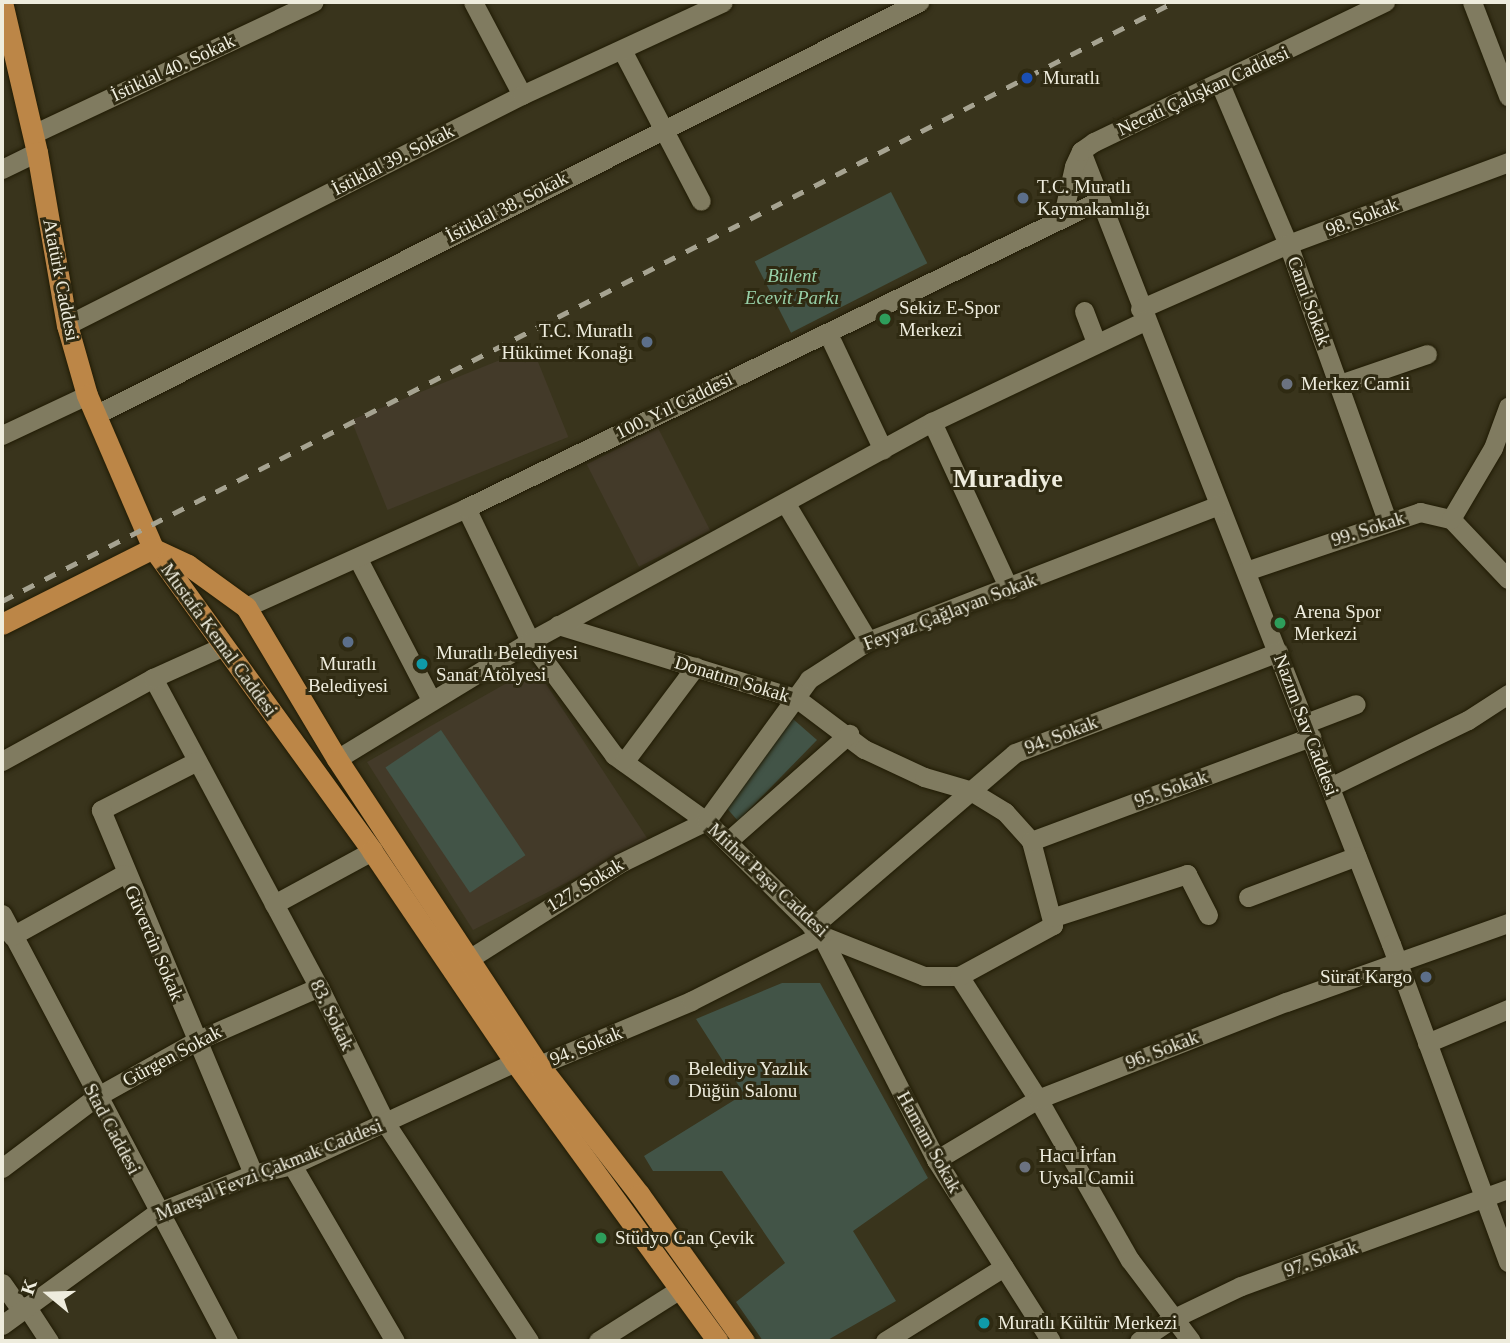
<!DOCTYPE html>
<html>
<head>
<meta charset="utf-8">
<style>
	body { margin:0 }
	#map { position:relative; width:1510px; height:1343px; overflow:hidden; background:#39341c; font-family:"Times New Roman",serif }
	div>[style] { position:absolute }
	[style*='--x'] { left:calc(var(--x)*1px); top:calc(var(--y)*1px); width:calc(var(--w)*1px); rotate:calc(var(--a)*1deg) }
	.education>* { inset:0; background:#433a29; transform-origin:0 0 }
	.green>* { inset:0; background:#425447; transform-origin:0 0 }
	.roads { filter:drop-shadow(0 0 2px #201b04) drop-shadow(0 0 2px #201b04) }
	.minor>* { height:19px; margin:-9.5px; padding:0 9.5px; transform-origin:9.5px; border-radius:9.5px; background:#807b60 }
	.major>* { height:21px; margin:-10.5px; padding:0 10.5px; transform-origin:10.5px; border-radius:10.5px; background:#bc8647 }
	.rail>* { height:4.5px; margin-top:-2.25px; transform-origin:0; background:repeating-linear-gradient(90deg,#a6a391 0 12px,transparent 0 24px) }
	.dots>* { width:19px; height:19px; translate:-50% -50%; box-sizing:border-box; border:4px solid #2f2a12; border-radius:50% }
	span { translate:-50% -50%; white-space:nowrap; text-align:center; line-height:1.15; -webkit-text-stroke:6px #2f2a12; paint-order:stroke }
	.street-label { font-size:19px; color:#eeecdd }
	.poi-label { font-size:19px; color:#eeecdd }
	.left { translate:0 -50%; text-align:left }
	.right { translate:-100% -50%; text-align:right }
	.park-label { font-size:19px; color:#97cfa7; font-style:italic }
	.district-label { font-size:26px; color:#eeecdd; font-weight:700 }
	.frame { position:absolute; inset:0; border:4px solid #eeecdd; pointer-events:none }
	.north { position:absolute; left:14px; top:1259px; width:70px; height:70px; -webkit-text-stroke:5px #2f2a12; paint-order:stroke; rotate:289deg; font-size:19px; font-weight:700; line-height:28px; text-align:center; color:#eeecdd }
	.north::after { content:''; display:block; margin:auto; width:24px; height:32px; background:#eeecdd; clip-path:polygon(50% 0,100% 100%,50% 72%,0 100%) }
</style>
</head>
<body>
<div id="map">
	<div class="education">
		<div style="left:532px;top:347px;width:97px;height:195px;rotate:68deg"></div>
		<div style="left:658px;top:428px;width:115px;height:80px;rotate:63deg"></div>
		<div style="clip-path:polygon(535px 667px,649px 841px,473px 930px,367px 762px)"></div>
	</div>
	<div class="green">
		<div style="left:891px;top:192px;width:80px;height:153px;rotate:63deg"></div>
		<div style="clip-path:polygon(793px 719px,817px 740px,738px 821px,724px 805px)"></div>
		<div style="left:441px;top:730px;width:151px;height:67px;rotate:56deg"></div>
		<div style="clip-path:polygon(782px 983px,820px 983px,928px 1178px,853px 1231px,896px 1301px,826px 1341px,763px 1341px,736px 1302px,785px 1263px,722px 1171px,653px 1171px,644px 1156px,744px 1094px,696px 1019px)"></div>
	</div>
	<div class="roads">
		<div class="minor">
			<div style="--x:473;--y:2;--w:105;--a:62.2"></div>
			<div style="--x:1472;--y:2;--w:101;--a:69"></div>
			<div style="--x:622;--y:50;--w:170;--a:62.4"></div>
			<div style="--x:1220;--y:84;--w:174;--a:67"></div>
			<div style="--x:1288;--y:244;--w:294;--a:70.3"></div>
			<div style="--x:33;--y:134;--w:310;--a:-25.2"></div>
			<div style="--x:1081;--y:151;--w:851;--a:68.65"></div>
			<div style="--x:1391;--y:944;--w:339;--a:69.8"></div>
			<div style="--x:2;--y:169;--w:39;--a:-26"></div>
			<div style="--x:1063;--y:215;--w:50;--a:-77.3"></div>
			<div style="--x:1074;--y:166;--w:17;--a:-65"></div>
			<div style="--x:1081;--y:151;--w:16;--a:-35"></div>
			<div style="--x:1094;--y:142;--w:323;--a:-25.7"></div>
			<div style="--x:1140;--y:309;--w:162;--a:-23.7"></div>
			<div style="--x:1288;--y:244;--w:235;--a:-20.4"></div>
			<div style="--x:1084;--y:311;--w:34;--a:69"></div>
			<div style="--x:67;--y:325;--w:510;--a:-26.82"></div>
			<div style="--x:522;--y:95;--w:221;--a:-24.8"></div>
			<div style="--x:832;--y:342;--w:119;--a:64.7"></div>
			<div style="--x:1340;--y:384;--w:92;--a:-19"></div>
			<div style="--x:95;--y:415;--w:922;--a:-26.62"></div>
			<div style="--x:932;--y:422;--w:184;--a:65.2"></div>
			<div style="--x:2;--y:435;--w:94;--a:-25.2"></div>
			<div style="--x:786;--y:504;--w:160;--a:59.1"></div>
			<div style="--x:466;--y:508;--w:148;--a:64.3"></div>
			<div style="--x:530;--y:641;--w:142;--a:53.6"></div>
			<div style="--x:614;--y:755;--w:113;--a:35.7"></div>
			<div style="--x:706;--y:821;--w:162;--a:44.7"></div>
			<div style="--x:821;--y:935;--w:111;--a:21.7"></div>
			<div style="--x:924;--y:976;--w:35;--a:0"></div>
			<div style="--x:959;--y:976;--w:146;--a:57.3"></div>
			<div style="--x:1038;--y:1099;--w:185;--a:60.3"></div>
			<div style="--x:1130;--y:1260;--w:101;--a:53"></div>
			<div style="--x:1451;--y:519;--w:83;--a:46.5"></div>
			<div style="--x:358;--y:559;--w:159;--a:62.6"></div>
			<div style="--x:1246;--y:571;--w:184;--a:-18.7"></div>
			<div style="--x:1420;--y:512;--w:32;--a:13"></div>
			<div style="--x:1451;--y:519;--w:82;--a:-59.4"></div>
			<div style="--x:1493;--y:448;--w:44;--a:-69.9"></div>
			<div style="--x:246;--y:607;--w:241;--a:-24.2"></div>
			<div style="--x:466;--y:508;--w:705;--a:-25.91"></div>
			<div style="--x:558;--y:625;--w:249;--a:17.1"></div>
			<div style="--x:796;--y:698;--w:85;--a:36.9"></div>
			<div style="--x:864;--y:749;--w:66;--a:25"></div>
			<div style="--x:924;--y:777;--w:47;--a:16.1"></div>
			<div style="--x:969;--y:790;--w:42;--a:31.4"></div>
			<div style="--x:1005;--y:812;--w:39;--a:48"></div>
			<div style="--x:1031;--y:841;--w:87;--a:75.3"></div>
			<div style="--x:1053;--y:925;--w:107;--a:151.5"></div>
			<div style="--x:153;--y:678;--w:351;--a:61.8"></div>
			<div style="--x:319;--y:987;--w:153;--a:63.9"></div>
			<div style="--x:386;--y:1124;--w:260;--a:56.6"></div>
			<div style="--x:1306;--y:723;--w:53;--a:-20.8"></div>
			<div style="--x:337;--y:759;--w:226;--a:-31.4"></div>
			<div style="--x:530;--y:641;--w:458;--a:-28.6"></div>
			<div style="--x:932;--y:422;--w:236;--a:-25.4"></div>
			<div style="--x:2;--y:761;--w:172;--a:-28.8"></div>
			<div style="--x:153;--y:678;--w:78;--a:-24.3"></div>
			<div style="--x:197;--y:761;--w:108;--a:153"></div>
			<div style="--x:101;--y:810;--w:394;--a:67.3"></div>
			<div style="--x:624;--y:762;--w:119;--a:-53.2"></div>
			<div style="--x:1330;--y:787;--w:153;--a:-25.9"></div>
			<div style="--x:1468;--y:720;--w:48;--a:-33"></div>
			<div style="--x:728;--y:841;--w:162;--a:-41.5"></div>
			<div style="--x:1031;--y:841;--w:299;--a:-20.4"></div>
			<div style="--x:1248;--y:897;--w:116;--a:-20.6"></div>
			<div style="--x:274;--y:904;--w:111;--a:-28.4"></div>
			<div style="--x:2;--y:914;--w:483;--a:62.1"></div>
			<div style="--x:1054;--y:917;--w:140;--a:-17.9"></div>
			<div style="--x:1187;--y:874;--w:46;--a:62.9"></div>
			<div style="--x:812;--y:927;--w:267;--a:-40.6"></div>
			<div style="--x:1015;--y:753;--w:282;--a:-21"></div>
			<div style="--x:821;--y:935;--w:253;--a:62.9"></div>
			<div style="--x:936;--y:1160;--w:214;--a:57.6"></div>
			<div style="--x:12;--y:936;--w:128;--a:-29"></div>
			<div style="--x:469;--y:959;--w:179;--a:-32.4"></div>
			<div style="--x:620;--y:863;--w:96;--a:-26"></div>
			<div style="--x:706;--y:821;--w:175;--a:-54"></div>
			<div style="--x:809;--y:679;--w:70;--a:-32.8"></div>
			<div style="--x:868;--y:641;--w:376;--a:-21.2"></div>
			<div style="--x:1427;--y:1043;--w:88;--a:-22.8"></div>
			<div style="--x:539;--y:1065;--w:165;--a:-22.8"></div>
			<div style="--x:691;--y:1001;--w:146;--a:-26.9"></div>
			<div style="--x:936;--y:1160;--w:119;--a:-30.9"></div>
			<div style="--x:1038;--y:1099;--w:266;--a:-21.4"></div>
			<div style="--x:1286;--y:1002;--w:236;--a:-19.6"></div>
			<div style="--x:292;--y:1165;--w:204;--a:59.7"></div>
			<div style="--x:2;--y:1168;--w:118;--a:-37.1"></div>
			<div style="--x:96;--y:1097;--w:115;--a:-29.2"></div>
			<div style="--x:196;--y:1041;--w:134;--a:-23.7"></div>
			<div style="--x:2;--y:1283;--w:33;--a:55"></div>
			<div style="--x:26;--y:1306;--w:42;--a:56.7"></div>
			<div style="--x:2;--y:1325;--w:190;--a:-36"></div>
			<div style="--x:156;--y:1213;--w:105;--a:-21.9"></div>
			<div style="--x:253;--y:1174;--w:40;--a:-13"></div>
			<div style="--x:292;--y:1165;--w:246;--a:-24.8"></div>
			<div style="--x:598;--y:1341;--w:97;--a:-32.4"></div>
			<div style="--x:885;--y:1341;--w:140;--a:-31.9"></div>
			<div style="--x:1139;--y:1341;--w:40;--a:-34"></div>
			<div style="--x:1172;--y:1319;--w:76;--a:-25.6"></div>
			<div style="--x:1241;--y:1286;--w:284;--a:-20"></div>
		</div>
		<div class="major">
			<div style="--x:2;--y:2;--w:154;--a:76.9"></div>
			<div style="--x:37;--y:152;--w:176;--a:80.2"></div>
			<div style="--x:67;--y:325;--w:73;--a:74.1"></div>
			<div style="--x:87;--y:395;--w:167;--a:66.7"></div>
			<div style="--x:153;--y:548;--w:374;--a:54.1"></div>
			<div style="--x:372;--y:851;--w:255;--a:55.9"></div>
			<div style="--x:515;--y:1062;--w:345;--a:54"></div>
			<div style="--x:156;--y:550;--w:35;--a:25"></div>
			<div style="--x:188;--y:565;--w:72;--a:35.9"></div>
			<div style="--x:246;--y:607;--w:177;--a:59.1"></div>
			<div style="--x:337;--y:759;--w:367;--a:56.6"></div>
			<div style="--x:539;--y:1065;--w:163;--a:52.2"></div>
			<div style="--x:639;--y:1194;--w:181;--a:54.5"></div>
			<div style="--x:2;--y:624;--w:169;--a:-26.7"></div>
		</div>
	</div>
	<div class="rail">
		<div style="--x:2;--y:601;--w:1316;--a:-27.07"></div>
	</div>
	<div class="dots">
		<div style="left:1027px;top:78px;background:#1a4fb4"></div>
		<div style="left:1023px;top:198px;background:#5c6f8a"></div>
		<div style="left:885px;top:319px;background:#2e9e5b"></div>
		<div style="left:647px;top:342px;background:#5c6f8a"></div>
		<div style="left:1287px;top:384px;background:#6b7280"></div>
		<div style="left:1280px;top:623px;background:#2e9e5b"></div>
		<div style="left:348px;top:642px;background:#5c6f8a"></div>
		<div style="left:422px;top:664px;background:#0f9aa8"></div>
		<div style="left:1426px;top:977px;background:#5c6f8a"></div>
		<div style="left:674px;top:1080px;background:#5c6f8a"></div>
		<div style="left:1025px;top:1167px;background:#6b7280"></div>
		<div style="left:601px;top:1238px;background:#2e9e5b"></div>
		<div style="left:984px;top:1323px;background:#0f9aa8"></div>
	</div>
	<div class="street-label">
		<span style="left:173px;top:68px;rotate:-25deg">İstiklal 40. Sokak</span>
		<span style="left:1203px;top:91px;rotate:-25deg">Necati Çalışkan Caddesi</span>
		<span style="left:393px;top:160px;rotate:-27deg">İstiklal 39. Sokak</span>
		<span style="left:507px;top:207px;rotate:-27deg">İstiklal 38. Sokak</span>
		<span style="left:1362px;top:217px;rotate:-21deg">98. Sokak</span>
		<span style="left:61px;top:280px;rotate:79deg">Atatürk Caddesi</span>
		<span style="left:1309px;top:301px;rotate:70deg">Cami Sokak</span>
		<span style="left:674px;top:406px;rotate:-26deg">100. Yıl Caddesi</span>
		<span style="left:1368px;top:529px;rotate:-18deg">99. Sokak</span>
		<span style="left:950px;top:612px;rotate:-21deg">Feyyaz Çağlayan Sokak</span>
		<span style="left:219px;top:640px;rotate:54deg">Mustafa Kemal Caddesi</span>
		<span style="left:732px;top:679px;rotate:17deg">Donatım Sokak</span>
		<span style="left:1306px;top:725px;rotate:69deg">Nazım Sav Caddesi</span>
		<span style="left:1061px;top:735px;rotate:-21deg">94. Sokak</span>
		<span style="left:1171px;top:789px;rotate:-20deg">95. Sokak</span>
		<span style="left:768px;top:880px;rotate:43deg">Mithat Paşa Caddesi</span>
		<span style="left:585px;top:885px;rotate:-31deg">127. Sokak</span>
		<span style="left:154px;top:943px;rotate:67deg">Güvercin Sokak</span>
		<span style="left:332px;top:1015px;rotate:64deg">83. Sokak</span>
		<span style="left:586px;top:1046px;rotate:-22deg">94. Sokak</span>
		<span style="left:1162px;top:1050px;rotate:-21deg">96. Sokak</span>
		<span style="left:172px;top:1056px;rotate:-28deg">Gürgen Sokak</span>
		<span style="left:112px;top:1129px;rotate:62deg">Stad Caddesi</span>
		<span style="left:929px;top:1142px;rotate:61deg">Hamam Sokak</span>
		<span style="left:269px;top:1170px;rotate:-22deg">Mareşal Fevzi Çakmak Caddesi</span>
		<span style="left:1321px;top:1259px;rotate:-19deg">97. Sokak</span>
	</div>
	<div class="poi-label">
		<span class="left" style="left:1043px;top:78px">Muratlı</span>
		<span class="left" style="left:1037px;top:198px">T.C. Muratlı<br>Kaymakamlığı</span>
		<span class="left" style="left:899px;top:319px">Sekiz E-Spor<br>Merkezi</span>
		<span class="right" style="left:633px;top:342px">T.C. Muratlı<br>Hükümet Konağı</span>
		<span class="left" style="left:1301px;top:384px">Merkez Camii</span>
		<span class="left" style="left:1294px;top:623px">Arena Spor<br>Merkezi</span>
		<span class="left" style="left:436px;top:664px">Muratlı Belediyesi<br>Sanat Atölyesi</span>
		<span style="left:348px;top:675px">Muratlı<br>Belediyesi</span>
		<span class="right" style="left:1412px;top:977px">Sürat Kargo</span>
		<span class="left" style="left:688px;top:1080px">Belediye Yazlık<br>Düğün Salonu</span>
		<span class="left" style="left:1039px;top:1167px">Hacı İrfan<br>Uysal Camii</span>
		<span class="left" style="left:615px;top:1238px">Stüdyo Can Çevik</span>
		<span class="left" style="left:998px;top:1323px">Muratlı Kültür Merkezi</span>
	</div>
	<div class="park-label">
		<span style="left:792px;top:287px">Bülent<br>Ecevit Parkı</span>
	</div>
	<div class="district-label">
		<span style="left:1008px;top:479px">Muradiye</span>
	</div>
	<div class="frame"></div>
	<div class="north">K</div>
</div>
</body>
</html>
